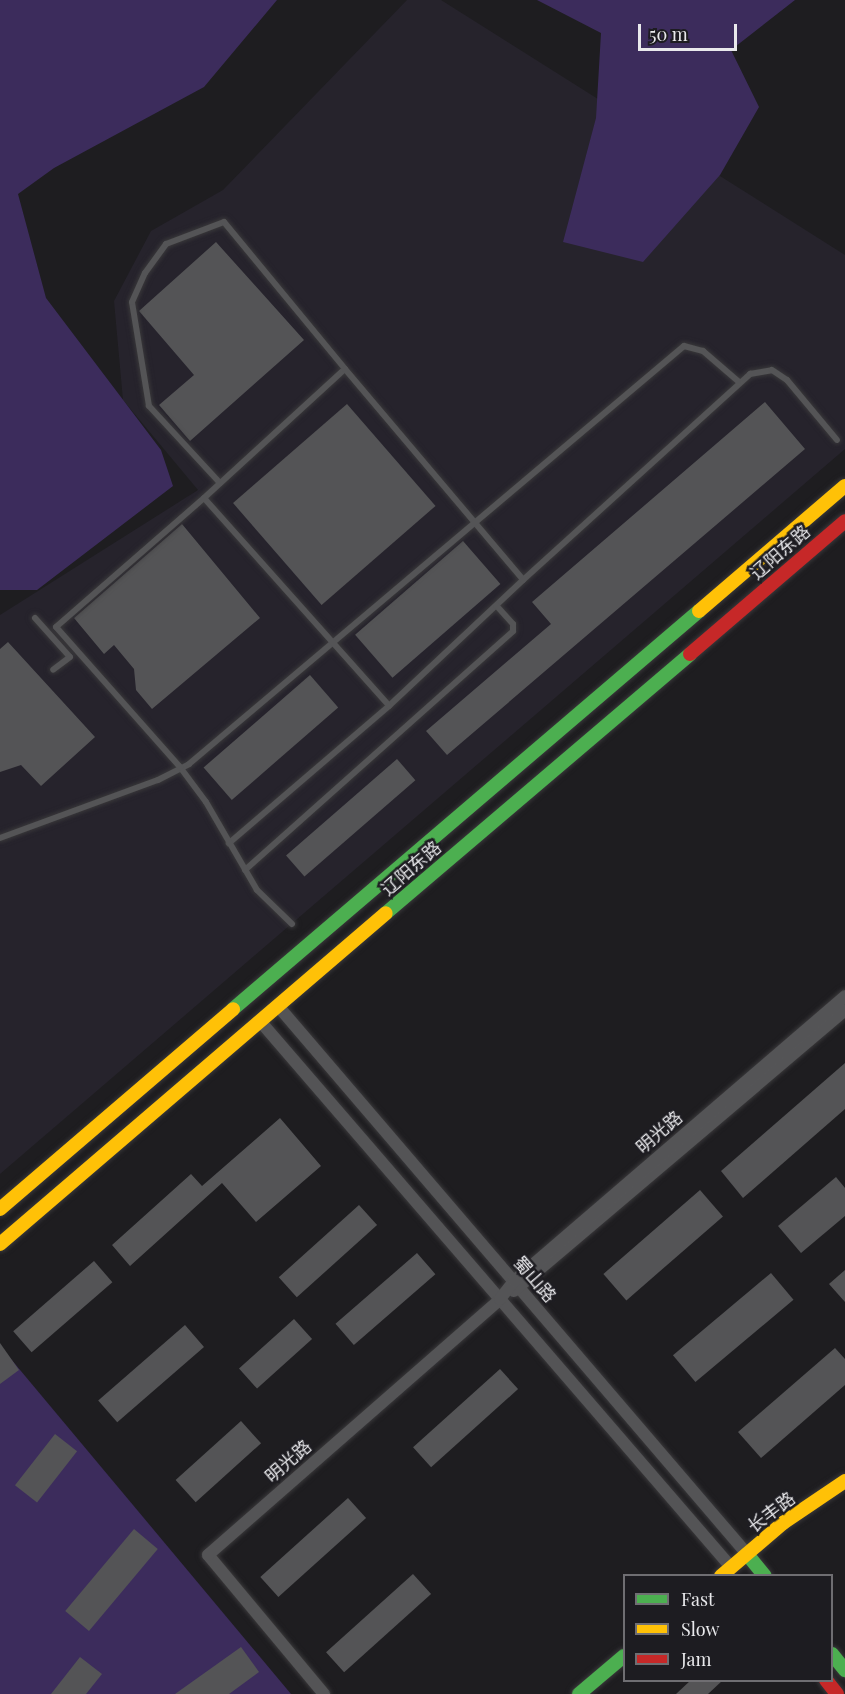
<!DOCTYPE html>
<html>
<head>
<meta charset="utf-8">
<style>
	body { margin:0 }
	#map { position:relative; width:845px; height:1694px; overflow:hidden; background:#1e1d20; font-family:"Playfair Display","Noto Sans SC",serif }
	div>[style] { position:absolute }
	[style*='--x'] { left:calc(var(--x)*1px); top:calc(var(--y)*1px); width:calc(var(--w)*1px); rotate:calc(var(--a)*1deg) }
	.built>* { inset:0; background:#26232c }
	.green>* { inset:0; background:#3c2c5c }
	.building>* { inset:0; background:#545456; transform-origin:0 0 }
	.roads { filter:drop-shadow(0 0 2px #39383a) drop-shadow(0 0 2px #39383a) }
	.lane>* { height:6px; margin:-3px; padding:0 3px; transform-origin:3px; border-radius:3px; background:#545456 }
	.street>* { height:12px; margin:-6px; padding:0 6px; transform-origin:6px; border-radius:6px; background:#545456 }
	.fast>* { height:14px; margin:-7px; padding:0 7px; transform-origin:7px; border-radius:7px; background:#4caf50 }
	.slow>* { height:14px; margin:-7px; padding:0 7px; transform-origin:7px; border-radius:7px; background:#ffc107 }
	.jam>* { height:14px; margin:-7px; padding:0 7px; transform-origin:7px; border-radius:7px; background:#c62828 }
	span { translate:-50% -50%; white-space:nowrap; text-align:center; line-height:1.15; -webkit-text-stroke:5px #1d1c21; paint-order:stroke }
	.street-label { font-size:18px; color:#e9e9ec }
	.legend { position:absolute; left:623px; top:1574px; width:210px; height:108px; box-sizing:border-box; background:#1d1c21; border:2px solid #6f6e72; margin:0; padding:8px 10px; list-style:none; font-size:18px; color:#e9e9ec }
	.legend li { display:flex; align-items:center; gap:12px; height:30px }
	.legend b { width:30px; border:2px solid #6f6e72 }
	.scale { position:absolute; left:638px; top:24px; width:99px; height:27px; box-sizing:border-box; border:3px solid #e9e9ec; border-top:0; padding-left:8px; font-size:18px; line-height:21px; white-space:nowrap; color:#e9e9ec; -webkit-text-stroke:4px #1d1c21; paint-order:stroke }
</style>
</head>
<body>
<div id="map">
	<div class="built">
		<div style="clip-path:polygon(407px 0,441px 0,845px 255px,845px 449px,0 1174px,0 615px,198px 490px,123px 400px,114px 301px,151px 231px,223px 190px)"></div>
	</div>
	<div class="green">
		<div style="clip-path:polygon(0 0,277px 0,204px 87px,54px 168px,18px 194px,46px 298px,161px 450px,173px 486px,37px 590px,0 590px)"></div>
		<div style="clip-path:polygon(537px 0,795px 0,731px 50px,759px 107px,720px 175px,643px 262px,563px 242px,596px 118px,601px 33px)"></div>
		<div style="clip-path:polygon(0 1346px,291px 1694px,0 1694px)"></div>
	</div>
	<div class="building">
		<div style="clip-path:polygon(216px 242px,304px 340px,190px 441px,159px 405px,194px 375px,139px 311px)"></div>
		<div style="clip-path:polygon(765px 402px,805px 449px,447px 755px,426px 731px,551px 624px,532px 602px)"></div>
		<div style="left:347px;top:404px;width:135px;height:151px;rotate:49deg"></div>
		<div style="clip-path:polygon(182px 524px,260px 618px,152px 709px,136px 690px,134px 669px,114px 645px,104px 654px,74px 618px)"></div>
		<div style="left:463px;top:541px;width:57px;height:143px;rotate:49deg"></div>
		<div style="clip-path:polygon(8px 642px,95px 737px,41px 786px,21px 765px,0 772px,0 649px)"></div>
		<div style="left:310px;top:675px;width:43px;height:141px;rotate:49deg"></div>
		<div style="left:397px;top:759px;width:28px;height:147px;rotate:49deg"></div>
		<div style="clip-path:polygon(845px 1063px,845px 1109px,743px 1198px,721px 1171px)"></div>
		<div style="clip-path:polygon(280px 1118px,321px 1166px,256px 1222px,222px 1183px,130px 1266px,112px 1245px,191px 1174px,202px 1186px)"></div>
		<div style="clip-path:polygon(836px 1177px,845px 1188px,845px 1216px,801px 1253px,778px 1226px)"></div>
		<div style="left:700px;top:1190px;width:35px;height:128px;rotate:49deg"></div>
		<div style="left:359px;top:1205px;width:27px;height:108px;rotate:48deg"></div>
		<div style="left:417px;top:1253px;width:28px;height:108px;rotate:49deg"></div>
		<div style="left:94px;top:1261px;width:28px;height:107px;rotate:49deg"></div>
		<div style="clip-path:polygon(845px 1270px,845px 1302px,829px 1284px)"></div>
		<div style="left:771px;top:1273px;width:35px;height:128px;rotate:50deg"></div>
		<div style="left:294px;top:1319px;width:27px;height:74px;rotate:48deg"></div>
		<div style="left:185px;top:1325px;width:29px;height:115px;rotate:49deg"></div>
		<div style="clip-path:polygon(0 1343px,19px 1370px,0 1384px)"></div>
		<div style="clip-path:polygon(835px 1348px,845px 1359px,845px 1385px,761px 1458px,738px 1432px)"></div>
		<div style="left:500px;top:1369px;width:27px;height:117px;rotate:48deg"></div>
		<div style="left:241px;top:1421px;width:30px;height:88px;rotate:48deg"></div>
		<div style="left:55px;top:1434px;width:28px;height:65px;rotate:38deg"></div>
		<div style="left:348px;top:1498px;width:27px;height:118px;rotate:48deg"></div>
		<div style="left:134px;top:1529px;width:31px;height:107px;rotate:40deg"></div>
		<div style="left:413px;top:1574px;width:27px;height:117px;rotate:48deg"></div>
		<div style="clip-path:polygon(241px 1647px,259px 1672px,229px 1694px,175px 1694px)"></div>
		<div style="clip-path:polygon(80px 1657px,102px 1674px,86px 1694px,51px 1694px)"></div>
		<div style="clip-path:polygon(691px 1680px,723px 1680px,708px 1694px,676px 1694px)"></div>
	</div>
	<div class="roads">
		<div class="lane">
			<div style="--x:220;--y:483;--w:105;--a:-132.7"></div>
			<div style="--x:149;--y:406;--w:105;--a:-99.3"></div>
			<div style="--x:132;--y:302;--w:32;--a:-66"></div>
			<div style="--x:145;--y:273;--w:36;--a:-54"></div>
			<div style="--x:166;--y:244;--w:62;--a:-20.8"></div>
			<div style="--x:224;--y:222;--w:190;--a:50.5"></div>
			<div style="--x:204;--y:498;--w:191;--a:-42.5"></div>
			<div style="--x:345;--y:369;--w:276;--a:49.8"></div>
			<div style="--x:523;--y:580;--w:184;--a:136.8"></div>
			<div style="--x:389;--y:706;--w:211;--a:139.4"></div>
			<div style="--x:523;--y:580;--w:307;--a:-42.2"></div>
			<div style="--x:750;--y:374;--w:22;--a:-10"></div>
			<div style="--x:772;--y:370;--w:18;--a:34"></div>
			<div style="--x:787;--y:380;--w:78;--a:50.2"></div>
			<div style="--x:35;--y:618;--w:52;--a:48.1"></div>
			<div style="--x:70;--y:657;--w:21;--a:143"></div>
			<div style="--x:0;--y:838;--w:168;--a:-20.2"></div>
			<div style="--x:158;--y:780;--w:35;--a:-27"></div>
			<div style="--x:189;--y:764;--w:648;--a:-40.18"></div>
			<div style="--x:684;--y:346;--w:20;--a:15"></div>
			<div style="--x:703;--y:351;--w:48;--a:40.7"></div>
			<div style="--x:245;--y:870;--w:359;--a:-41.7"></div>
			<div style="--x:513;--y:631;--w:7;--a:-90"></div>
			<div style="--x:513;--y:624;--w:25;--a:-132"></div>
			<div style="--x:292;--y:924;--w:49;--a:-135.8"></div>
			<div style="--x:257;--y:890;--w:102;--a:-120.1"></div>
			<div style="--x:206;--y:802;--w:44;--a:-126.6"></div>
			<div style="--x:180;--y:767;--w:187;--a:-131.5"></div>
			<div style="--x:56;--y:627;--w:196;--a:-41.1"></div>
			<div style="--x:204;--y:498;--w:278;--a:48.3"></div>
		</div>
		<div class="street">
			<div style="--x:278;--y:1006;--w:721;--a:49.44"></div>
			<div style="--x:260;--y:1021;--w:721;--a:49.22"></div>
			<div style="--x:514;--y:1291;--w:434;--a:-40.3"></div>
			<div style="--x:324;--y:1694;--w:181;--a:-129.8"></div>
			<div style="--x:208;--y:1555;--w:388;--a:-41.2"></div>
			<div style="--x:500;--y:1299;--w:23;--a:-52"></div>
			<div style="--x:514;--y:1281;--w:437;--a:-40.7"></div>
		</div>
		<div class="fast">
			<div style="--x:386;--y:913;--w:399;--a:-40.4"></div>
			<div style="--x:233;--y:1009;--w:613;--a:-40.5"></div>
			<div style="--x:747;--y:1554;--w:28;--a:51"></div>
			<div style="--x:832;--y:1654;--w:21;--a:51"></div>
			<div style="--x:579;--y:1694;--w:59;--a:-40.2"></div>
		</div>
		<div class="slow">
			<div style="--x:699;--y:611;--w:192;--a:-40.6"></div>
			<div style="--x:0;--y:1209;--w:307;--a:-40.6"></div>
			<div style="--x:0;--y:1244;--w:508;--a:-40.61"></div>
			<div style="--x:721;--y:1576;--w:82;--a:-40.5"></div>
			<div style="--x:783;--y:1523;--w:75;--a:-34.1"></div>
		</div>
		<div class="jam">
			<div style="--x:690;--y:654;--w:204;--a:-40.6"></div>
			<div style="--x:826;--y:1680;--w:18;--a:52"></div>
		</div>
	</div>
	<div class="street-label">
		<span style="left:780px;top:552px;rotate:-41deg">辽阳东路</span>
		<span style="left:411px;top:868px;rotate:-41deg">辽阳东路</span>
		<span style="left:659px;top:1132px;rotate:-41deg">明光路</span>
		<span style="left:535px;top:1279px;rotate:49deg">蜀山路</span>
		<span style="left:288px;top:1461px;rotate:-41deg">明光路</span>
		<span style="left:771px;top:1512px;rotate:-37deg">长丰路</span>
	</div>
	<ul class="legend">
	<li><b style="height:8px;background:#4caf50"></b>Fast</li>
	<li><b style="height:8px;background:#ffc107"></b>Slow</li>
	<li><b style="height:8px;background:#c62828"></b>Jam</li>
	</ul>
	<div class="scale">50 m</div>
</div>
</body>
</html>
